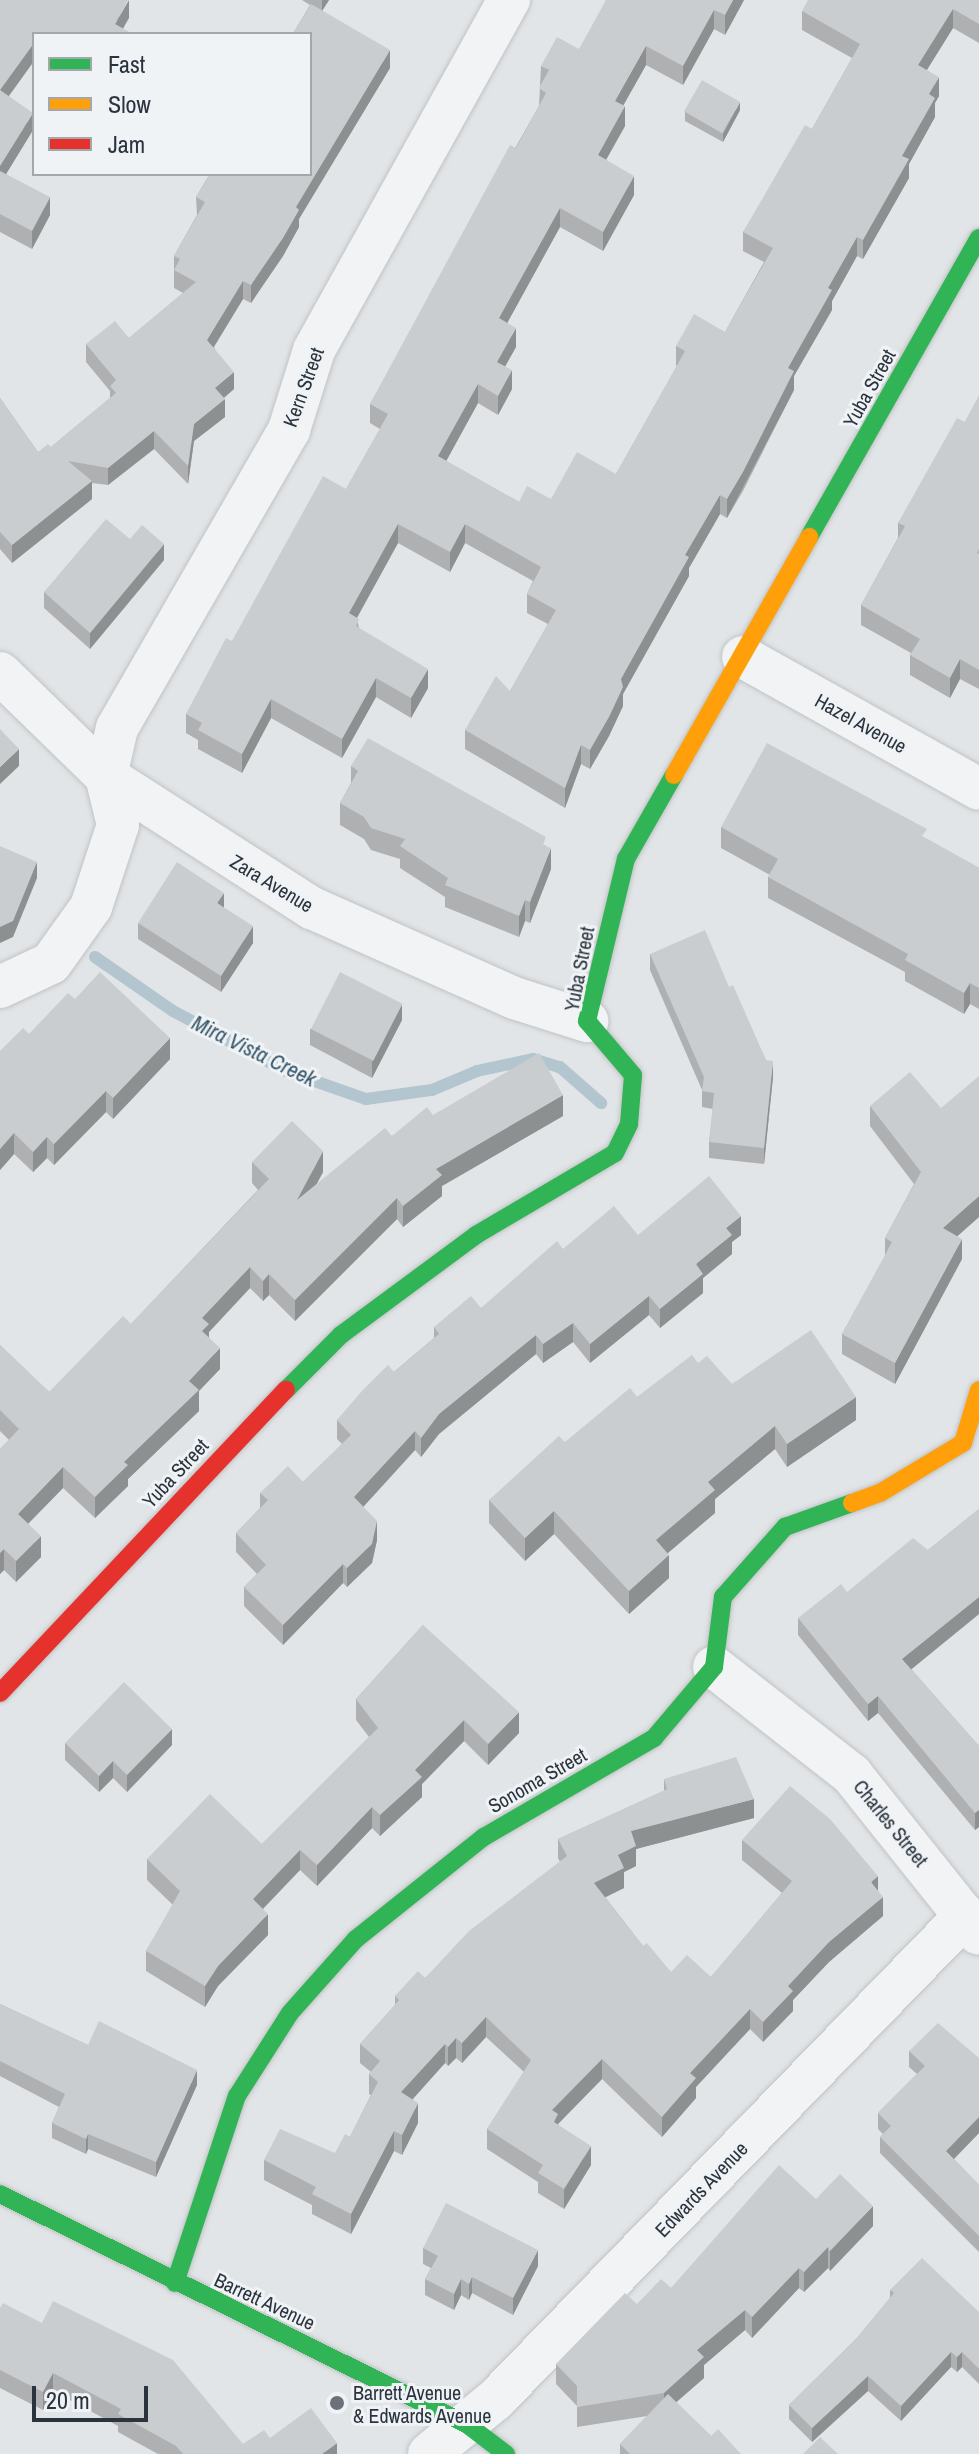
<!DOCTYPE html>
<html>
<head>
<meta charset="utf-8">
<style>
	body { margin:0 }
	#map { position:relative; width:979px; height:2454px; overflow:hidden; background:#e2e5e7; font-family:"Archivo Narrow",sans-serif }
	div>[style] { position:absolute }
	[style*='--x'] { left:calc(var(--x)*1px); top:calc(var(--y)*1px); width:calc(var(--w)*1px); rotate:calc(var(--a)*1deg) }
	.stream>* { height:12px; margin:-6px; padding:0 6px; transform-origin:6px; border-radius:6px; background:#b3c5ce }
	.roads { filter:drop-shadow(0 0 2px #c1c3c5) drop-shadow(0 0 2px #c1c3c5) }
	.street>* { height:42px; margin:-21px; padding:0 21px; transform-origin:21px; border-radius:21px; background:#f1f3f4 }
	.fast>* { height:18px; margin:-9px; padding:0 9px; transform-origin:9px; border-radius:9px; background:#30b455 }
	.slow>* { height:18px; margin:-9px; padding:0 9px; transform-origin:9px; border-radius:9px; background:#ff9f0a }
	.jam>* { height:18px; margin:-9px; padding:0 9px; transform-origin:9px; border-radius:9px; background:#e5322d }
	.wall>* { inset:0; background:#aeb0b2 }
	.shaded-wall>* { inset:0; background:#8d9091 }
	.building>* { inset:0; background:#cacdcf; transform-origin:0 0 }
	.dots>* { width:22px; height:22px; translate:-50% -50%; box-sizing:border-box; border:4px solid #f0f3f6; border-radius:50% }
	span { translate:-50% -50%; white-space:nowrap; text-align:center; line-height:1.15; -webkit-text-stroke:6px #f0f3f6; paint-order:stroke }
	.street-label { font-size:20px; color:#2b343e }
	.poi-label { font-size:20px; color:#2b343e }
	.left { translate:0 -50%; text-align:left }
	.water-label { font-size:22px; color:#39586d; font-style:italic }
	.legend { position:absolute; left:32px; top:32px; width:280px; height:144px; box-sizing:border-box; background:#f0f3f6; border:2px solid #a1a7ac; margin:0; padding:10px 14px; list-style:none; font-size:24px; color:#2b343e }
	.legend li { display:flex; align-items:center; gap:16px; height:40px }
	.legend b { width:40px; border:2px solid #a1a7ac }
	.scale { position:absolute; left:32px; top:2386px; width:116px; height:36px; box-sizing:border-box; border:4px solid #2b343e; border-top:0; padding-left:10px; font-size:24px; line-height:28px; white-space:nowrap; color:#2b343e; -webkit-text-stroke:6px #f0f3f6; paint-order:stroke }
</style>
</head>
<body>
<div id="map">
	<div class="stream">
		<div style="--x:95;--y:957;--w:95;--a:34.7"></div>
		<div style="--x:173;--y:1011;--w:128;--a:28"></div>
		<div style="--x:286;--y:1071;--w:85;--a:19.3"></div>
		<div style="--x:366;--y:1099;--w:67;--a:-7.8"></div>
		<div style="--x:432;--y:1090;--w:49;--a:-22.9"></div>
		<div style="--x:477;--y:1071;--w:57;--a:-12.1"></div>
		<div style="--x:533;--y:1059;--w:28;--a:17"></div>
		<div style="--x:560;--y:1067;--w:55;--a:41.3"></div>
	</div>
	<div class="roads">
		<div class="street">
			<div style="--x:743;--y:657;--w:270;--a:29.2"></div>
			<div style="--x:0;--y:673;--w:148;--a:44.2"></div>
			<div style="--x:106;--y:776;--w:245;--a:32.7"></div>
			<div style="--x:312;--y:908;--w:221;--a:24"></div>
			<div style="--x:514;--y:998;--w:77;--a:17.5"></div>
			<div style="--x:0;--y:987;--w:56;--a:-25.2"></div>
			<div style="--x:51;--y:963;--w:69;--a:-54.5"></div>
			<div style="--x:91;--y:907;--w:86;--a:-71.8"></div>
			<div style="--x:118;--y:825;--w:50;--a:-103.8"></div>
			<div style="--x:106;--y:776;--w:49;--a:-77.1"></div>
			<div style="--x:117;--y:728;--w:344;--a:-60"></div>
			<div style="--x:289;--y:430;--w:84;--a:-72.6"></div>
			<div style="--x:314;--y:350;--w:401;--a:-60.9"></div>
			<div style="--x:714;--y:1667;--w:175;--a:38"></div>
			<div style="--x:852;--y:1775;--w:203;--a:51.4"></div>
			<div style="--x:429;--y:2454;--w:85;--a:-39.3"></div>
			<div style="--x:495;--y:2400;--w:675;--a:-45.84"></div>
		</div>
		<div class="fast">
			<div style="--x:809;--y:537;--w:344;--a:-60.4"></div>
			<div style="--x:286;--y:1390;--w:78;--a:-45"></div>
			<div style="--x:341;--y:1335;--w:168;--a:-36.5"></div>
			<div style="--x:476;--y:1235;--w:161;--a:-30.5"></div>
			<div style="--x:615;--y:1153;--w:32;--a:-64"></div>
			<div style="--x:629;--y:1124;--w:49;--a:-85.3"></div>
			<div style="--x:633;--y:1075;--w:71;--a:-130.4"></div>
			<div style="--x:587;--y:1021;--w:167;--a:-76.5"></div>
			<div style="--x:626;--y:859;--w:97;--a:-60.3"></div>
			<div style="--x:0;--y:2194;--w:522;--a:26.27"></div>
			<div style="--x:468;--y:2425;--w:48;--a:37.3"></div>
			<div style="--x:175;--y:2283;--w:197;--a:-71.7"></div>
			<div style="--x:237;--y:2096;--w:98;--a:-57.4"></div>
			<div style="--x:290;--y:2013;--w:99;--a:-48.3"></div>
			<div style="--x:356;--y:1939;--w:164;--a:-38.6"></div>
			<div style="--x:484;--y:1837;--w:197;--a:-30.2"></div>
			<div style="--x:654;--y:1738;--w:93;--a:-49.8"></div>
			<div style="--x:714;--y:1667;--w:71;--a:-82.7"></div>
			<div style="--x:723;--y:1597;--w:94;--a:-48.5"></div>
			<div style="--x:785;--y:1527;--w:71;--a:-19.7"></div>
		</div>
		<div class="slow">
			<div style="--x:674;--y:775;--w:274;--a:-60.4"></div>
			<div style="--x:852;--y:1503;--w:30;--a:-20"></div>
			<div style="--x:880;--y:1493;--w:97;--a:-31.1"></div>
			<div style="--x:963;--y:1443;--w:55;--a:-73.2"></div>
		</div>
		<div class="jam">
			<div style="--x:0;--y:1693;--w:417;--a:-46.7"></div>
		</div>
	</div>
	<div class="wall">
		<div style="clip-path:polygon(0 0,129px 18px,34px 34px,34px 61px,9px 96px,33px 130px,6px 174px,50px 215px,32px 249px,0 232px)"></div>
		<div style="clip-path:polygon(302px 0,329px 0,322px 11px,390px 68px,299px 219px,299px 227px,283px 256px,251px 303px,243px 299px,214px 347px,234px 389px,224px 398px,225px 417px,194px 441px,188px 484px,154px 449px,108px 485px,92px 483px,92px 499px,12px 563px,0 549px,0 398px,38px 452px,51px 447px,110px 398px,110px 391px,86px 362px,86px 344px,129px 338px,183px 293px,174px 288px,174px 256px,197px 215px,196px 197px,310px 5px)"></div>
		<div style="clip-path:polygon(744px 0,725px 35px,714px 29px,683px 85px,646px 65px,623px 106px,625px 126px,606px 160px,634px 195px,603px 251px,560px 227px,507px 323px,516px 347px,505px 366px,512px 389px,498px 415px,478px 403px,446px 461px,519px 502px,551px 499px,616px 474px,677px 366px,676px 365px,676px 346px,725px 332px,764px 262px,743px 251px,743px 232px,812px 129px,852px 58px,802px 30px,802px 11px,979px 0,979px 43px,953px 28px,927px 70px,939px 96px,935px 103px,935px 117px,909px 164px,909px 178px,863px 259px,857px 256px,832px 301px,832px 310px,794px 376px,794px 390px,743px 491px,727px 518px,720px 514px,689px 568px,689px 576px,623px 694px,623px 706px,609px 736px,590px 769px,581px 764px,565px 808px,465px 749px,465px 730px,510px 691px,548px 624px,527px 613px,527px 594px,533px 581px,465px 543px,450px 572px,398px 543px,357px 618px,359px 628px,428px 688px,411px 718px,376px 697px,342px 758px,271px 718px,242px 773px,198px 749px,198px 740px,186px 733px,186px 714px,232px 641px,346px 489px,380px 429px,370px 423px,370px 404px,539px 106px,541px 66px,579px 49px)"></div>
		<div style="clip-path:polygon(740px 110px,723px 142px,685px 121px,685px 112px)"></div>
		<div style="clip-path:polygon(979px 396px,979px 689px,960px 679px,950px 698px,910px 675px,910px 655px,911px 653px,861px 625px,861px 605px,898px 538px,898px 523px,965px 422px)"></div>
		<div style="clip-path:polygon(130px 539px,164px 560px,90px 649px,44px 608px,44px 592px)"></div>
		<div style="clip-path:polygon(351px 766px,546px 846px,551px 869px,530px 923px,525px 921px,519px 937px,445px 907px,445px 897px,400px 868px,400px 859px,371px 850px,364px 839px,340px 825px,340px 803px,351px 783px)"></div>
		<div style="clip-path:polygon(721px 827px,927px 839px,979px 868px,979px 1009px,970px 1004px,964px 1014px,905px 981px,905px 972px,768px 898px,768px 877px,770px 875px,721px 848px)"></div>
		<div style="clip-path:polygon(138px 923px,253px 943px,221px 992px,138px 939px)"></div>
		<div style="clip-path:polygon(650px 954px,729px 987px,766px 1060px,773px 1077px,764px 1164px,709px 1158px,709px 1142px,713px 1109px,702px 1107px,702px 1090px,650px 970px)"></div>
		<div style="clip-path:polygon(75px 999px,170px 1059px,113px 1119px,106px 1112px,54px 1165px,47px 1158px,33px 1172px,14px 1154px,0 1170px,0 1051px,29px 1034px)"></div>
		<div style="clip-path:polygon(402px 1020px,372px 1078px,310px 1045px,310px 1029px)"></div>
		<div style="clip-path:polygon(870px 1106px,941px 1108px,979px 1217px,957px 1236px,962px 1259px,895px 1384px,842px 1354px,842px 1334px,885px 1256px,885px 1238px,914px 1184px,870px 1126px)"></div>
		<div style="clip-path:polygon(433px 1115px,563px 1116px,442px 1186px,442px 1196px,403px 1227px,397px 1219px,295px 1321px,269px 1295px,263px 1301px,250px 1288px,209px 1332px,209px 1337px,220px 1369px,199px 1391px,199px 1411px,128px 1479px,128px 1486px,95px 1518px,63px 1488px,28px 1524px,41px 1557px,16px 1582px,4px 1570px,0 1574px,0 1449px,9px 1440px,0 1431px,0 1345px,49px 1392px,131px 1324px,258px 1190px,252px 1183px,252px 1162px,323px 1172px,316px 1185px,392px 1136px)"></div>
		<div style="clip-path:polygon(638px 1235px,741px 1235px,732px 1242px,732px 1254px,703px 1278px,703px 1293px,660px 1328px,649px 1315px,590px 1363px,573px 1342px,543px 1363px,536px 1354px,439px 1434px,421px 1457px,415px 1450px,363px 1507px,377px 1540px,372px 1563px,347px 1587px,343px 1583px,283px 1645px,244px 1606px,244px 1587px,257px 1574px,236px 1552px,236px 1533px,260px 1508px,260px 1493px,303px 1482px,342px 1444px,337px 1439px,337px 1420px,434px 1338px,434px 1327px,481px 1308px,563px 1249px)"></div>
		<div style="clip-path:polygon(698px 1363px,732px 1384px,856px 1420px,787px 1467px,775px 1449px,715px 1499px,715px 1513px,668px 1553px,669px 1578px,629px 1614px,554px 1534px,525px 1561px,489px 1523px,489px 1500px,565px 1442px,637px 1397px)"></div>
		<div style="clip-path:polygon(979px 1509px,979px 1614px,911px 1669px,979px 1746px,979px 1827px,975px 1830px,878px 1713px,868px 1721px,798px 1635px,798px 1618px,928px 1550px)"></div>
		<div style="clip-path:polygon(423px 1625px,519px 1733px,488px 1765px,464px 1741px,422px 1784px,422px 1797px,380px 1836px,372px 1828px,317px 1886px,300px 1870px,263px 1909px,268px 1935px,218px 1986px,205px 2007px,146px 1971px,146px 1951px,173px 1905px,147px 1880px,147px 1859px,262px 1844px,369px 1737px,356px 1720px,356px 1699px)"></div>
		<div style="clip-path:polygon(65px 1743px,172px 1745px,127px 1792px,113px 1778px,99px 1792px,65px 1760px)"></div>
		<div style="clip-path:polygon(664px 1779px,754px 1818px,636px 1849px,636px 1866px,624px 1872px,624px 1888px,605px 1897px,643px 1946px,671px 1972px,711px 1977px,782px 1893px,742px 1860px,742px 1840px,878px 1891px,883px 1916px,829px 1962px,793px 2000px,793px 2011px,763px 2042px,750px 2029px,696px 2087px,696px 2098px,662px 2137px,602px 2079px,558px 2124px,591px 2165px,564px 2209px,538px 2193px,538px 2182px,487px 2149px,487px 2129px,524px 2072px,486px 2037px,462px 2063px,456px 2058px,448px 2066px,445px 2063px,413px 2099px,418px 2123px,402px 2155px,394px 2151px,351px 2234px,312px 2214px,312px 2205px,264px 2180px,264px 2160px,335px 2153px,350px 2137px,371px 2095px,369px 2094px,369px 2074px,371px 2072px,360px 2063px,360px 2044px,395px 2005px,395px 1996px,425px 1978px,560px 1862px,558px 1858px,558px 1839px,664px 1791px)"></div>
		<div style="clip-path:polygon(0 2004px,88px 2045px,197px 2085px,156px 2177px,88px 2149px,86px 2154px,52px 2138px,52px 2123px,59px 2107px,0 2076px)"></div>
		<div style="clip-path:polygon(909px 2051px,979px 2058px,979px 2133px,954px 2159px,979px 2185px,979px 2252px,880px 2153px,880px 2137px,883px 2134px,878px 2129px,878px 2113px,917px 2074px,909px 2067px)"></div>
		<div style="clip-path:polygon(816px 2199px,873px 2226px,830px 2271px,828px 2268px,804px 2292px,799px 2288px,752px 2338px,745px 2330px,704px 2365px,704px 2378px,676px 2402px,711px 2436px,741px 2454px,620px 2454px,620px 2444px,647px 2416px,577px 2427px,577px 2406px,556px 2384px,556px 2364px,637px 2304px,671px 2288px)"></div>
		<div style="clip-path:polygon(423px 2248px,538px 2266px,513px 2315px,472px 2293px,469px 2300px,461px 2295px,454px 2310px,425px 2295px,425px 2279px,431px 2268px,423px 2264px)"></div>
		<div style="clip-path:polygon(890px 2290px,979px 2312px,979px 2384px,962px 2367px,957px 2372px,951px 2367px,901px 2421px,868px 2391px,812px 2442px,789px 2419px,789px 2405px,857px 2338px,890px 2298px)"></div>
		<div style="clip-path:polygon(0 2308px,243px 2444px,270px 2438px,337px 2454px,158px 2454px,118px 2432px,118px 2426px,53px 2391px,43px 2410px,0 2388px)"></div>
	</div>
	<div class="shaded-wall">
		<div style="clip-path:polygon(129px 0,129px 18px,120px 34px,115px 24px)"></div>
		<div style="clip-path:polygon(322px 0,329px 0,322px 11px)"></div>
		<div style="clip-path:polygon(733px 0,744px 0,725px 35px,725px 15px)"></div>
		<div style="clip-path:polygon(953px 9px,953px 28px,918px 84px,918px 65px)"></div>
		<div style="clip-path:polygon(714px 10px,714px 29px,683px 85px,683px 66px)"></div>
		<div style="clip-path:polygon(34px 43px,34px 61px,0 108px,0 90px)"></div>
		<div style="clip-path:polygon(646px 46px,646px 65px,615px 120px,615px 101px)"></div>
		<div style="clip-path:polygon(390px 50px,390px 68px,299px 219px,299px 227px,283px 256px,251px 303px,251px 285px,296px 207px)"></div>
		<div style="clip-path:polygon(939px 77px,939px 96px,935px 103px,935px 117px,909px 164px,909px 178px,863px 259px,863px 240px,929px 94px)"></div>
		<div style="clip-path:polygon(740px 102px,740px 110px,723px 142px,723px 134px)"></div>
		<div style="clip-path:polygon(625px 106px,625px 126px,598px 174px,598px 155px)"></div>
		<div style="clip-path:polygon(33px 113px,33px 130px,0 184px,0 166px)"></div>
		<div style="clip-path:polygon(634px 176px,634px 195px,603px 251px,603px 232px)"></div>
		<div style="clip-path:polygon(50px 197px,50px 215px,32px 249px,32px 231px)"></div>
		<div style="clip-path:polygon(560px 208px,560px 227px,499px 338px,499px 318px)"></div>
		<div style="clip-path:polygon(857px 237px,857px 256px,832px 301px,832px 310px,794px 376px,794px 390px,727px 518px,727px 499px,788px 368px,828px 288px)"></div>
		<div style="clip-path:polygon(243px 281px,243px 299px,207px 358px,207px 340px)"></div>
		<div style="clip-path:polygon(516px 328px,516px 347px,497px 381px,497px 362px)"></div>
		<div style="clip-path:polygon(512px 370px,512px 389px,498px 415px,498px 396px)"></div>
		<div style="clip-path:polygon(234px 372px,234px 389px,215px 405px,215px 388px)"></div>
		<div style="clip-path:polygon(478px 384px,478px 403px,438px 476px,438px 456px)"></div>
		<div style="clip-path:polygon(225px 399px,225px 417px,194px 441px,188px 484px,188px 466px,194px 424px)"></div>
		<div style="clip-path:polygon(154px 431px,154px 449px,108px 485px,108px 468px)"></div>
		<div style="clip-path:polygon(92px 481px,92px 499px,12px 563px,12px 545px)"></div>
		<div style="clip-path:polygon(720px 495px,720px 514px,689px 568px,689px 576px,623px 694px,623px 706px,609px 736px,590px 769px,590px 750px,621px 679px,685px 555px)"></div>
		<div style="clip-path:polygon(398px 524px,398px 543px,349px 632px,349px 613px)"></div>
		<div style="clip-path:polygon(465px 524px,465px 543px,450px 572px,450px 552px)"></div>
		<div style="clip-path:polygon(164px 544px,164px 560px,90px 649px,90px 633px)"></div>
		<div style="clip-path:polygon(960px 659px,960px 679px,950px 698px,950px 678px)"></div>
		<div style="clip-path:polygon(428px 669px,428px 688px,411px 718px,411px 698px)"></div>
		<div style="clip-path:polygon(376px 678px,376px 697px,342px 758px,342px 739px)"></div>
		<div style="clip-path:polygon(271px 699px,271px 718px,242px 773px,242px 754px)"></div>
		<div style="clip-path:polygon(581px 745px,581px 764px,565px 808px,565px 788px)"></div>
		<div style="clip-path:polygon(19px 749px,19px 766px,0 784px,0 767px)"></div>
		<div style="clip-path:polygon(551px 848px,551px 869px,530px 923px,530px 902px)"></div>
		<div style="clip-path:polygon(37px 862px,37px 878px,13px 937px,0 943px,0 927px)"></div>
		<div style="clip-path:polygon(224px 893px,224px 909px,217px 903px)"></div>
		<div style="clip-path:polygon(525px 900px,525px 921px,519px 937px,519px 916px)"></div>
		<div style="clip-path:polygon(253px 926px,253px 943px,221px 992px,221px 976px)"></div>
		<div style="clip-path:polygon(970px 983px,970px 1004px,964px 1014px,964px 993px)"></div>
		<div style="clip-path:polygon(402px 1004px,402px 1020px,372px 1078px,372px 1062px)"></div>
		<div style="clip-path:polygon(170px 1038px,170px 1059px,113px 1119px,113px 1098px)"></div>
		<div style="clip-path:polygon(773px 1061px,773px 1077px,764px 1164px,764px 1148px)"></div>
		<div style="clip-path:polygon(106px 1091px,106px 1112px,54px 1165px,54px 1144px)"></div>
		<div style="clip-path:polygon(563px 1095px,563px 1116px,442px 1186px,442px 1196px,403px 1227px,403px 1206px,436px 1169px)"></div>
		<div style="clip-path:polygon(14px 1133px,14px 1154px,0 1170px,0 1149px)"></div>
		<div style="clip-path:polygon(47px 1137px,47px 1158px,33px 1172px,33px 1152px)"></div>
		<div style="clip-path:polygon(323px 1151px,323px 1172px,297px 1221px,297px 1200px)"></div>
		<div style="clip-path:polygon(979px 1196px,979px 1217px,943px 1249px,943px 1228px)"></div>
		<div style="clip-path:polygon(397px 1198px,397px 1219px,295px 1321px,295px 1300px)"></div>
		<div style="clip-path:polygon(741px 1216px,741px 1235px,732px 1242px,732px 1254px,703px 1278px,703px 1293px,660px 1328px,660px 1309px,726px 1228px)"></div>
		<div style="clip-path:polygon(962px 1239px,962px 1259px,895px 1384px,895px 1363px)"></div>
		<div style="clip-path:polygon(250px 1267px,250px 1288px,209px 1332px,209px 1345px,202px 1352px,202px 1318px)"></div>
		<div style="clip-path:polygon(269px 1274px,269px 1295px,263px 1301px,263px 1281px)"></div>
		<div style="clip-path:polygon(649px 1296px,649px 1315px,590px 1363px,590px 1344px)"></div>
		<div style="clip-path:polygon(573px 1323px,573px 1342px,543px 1363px,543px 1344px)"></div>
		<div style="clip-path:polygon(536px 1335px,536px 1354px,439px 1434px,421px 1457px,421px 1438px,439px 1414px)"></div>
		<div style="clip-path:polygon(220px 1348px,220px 1369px,199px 1391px,199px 1411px,128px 1479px,128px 1486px,95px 1518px,95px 1497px,189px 1381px)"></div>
		<div style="clip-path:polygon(856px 1397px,856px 1420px,787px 1467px,787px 1444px)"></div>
		<div style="clip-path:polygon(775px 1426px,775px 1449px,715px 1499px,715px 1513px,656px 1563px,656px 1540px,708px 1482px)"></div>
		<div style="clip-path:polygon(415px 1431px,415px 1450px,354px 1517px,354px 1497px)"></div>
		<div style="clip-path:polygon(63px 1467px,63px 1488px,18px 1534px,18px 1514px)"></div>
		<div style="clip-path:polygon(554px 1511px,554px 1534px,525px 1561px,525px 1538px)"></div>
		<div style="clip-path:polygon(377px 1521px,377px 1540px,372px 1563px,347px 1587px,347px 1568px)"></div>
		<div style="clip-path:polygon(41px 1536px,41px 1557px,16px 1582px,16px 1561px)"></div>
		<div style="clip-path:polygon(4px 1549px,4px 1570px,0 1574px,0 1553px)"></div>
		<div style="clip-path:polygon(669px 1555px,669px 1578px,629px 1614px,629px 1591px)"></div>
		<div style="clip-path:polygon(343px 1564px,343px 1583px,283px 1645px,283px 1625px)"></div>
		<div style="clip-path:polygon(979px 1597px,979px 1614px,902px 1677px,902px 1659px)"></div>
		<div style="clip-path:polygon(878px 1696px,878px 1713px,868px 1721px,868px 1704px)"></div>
		<div style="clip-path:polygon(519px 1712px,519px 1733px,488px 1765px,488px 1744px)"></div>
		<div style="clip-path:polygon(464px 1720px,464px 1741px,422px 1784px,422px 1797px,380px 1836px,380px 1815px,415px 1770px)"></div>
		<div style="clip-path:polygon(172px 1729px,172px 1745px,127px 1792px,127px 1775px)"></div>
		<div style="clip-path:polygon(113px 1761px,113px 1778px,99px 1792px,99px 1776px)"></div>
		<div style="clip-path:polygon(754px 1799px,754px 1818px,636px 1849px,636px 1866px,624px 1872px,624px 1888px,594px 1903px,594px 1883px,618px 1855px,631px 1831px)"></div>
		<div style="clip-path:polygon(372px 1807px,372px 1828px,317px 1886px,317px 1865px)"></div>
		<div style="clip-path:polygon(979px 1810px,979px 1827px,975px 1830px,975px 1813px)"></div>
		<div style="clip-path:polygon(300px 1850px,300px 1870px,253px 1919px,253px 1899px)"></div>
		<div style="clip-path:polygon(878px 1876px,878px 1895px,871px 1882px)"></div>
		<div style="clip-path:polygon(883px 1897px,883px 1916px,829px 1962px,793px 2000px,793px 2011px,763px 2042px,763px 2022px,788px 1986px,829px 1942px)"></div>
		<div style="clip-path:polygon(268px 1914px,268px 1935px,218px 1986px,205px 2007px,205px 1986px,218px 1966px)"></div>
		<div style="clip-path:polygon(750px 2009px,750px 2029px,696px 2087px,696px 2098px,662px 2137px,662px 2117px,690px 2073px)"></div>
		<div style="clip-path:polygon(486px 2017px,486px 2037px,462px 2063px,462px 2043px)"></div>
		<div style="clip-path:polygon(456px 2038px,456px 2058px,448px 2066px,448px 2047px)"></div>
		<div style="clip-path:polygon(445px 2044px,445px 2063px,401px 2112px,401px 2092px)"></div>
		<div style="clip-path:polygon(602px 2059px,602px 2079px,558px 2124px,554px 2141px,552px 2110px)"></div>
		<div style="clip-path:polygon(197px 2070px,197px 2085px,156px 2177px,156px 2162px)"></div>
		<div style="clip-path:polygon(418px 2103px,418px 2123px,402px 2155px,402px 2135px)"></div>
		<div style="clip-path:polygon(979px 2117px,979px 2133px,946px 2167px,946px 2151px)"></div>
		<div style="clip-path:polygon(394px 2131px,394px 2151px,351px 2234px,351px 2214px)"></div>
		<div style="clip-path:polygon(88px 2134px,88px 2149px,86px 2154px,86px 2139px)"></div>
		<div style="clip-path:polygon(591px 2146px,591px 2165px,564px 2209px,564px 2189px)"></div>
		<div style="clip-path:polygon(873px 2206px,873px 2226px,830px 2271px,830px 2251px)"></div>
		<div style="clip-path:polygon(828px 2247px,828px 2268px,804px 2292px,804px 2272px)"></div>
		<div style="clip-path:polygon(538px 2250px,538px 2266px,513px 2315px,513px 2298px)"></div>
		<div style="clip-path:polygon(799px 2268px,799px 2288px,752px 2338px,752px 2317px)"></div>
		<div style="clip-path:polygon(472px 2277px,472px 2293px,469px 2300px,469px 2284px)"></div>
		<div style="clip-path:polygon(461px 2279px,461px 2295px,454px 2310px,454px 2294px)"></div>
		<div style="clip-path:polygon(745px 2310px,745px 2330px,704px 2365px,704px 2378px,664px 2413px,664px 2393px,697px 2350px)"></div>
		<div style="clip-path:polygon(951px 2352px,951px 2367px,901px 2421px,901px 2406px)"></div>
		<div style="clip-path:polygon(962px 2352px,962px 2367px,957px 2372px,957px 2357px)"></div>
		<div style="clip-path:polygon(53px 2373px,53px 2391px,43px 2410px,43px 2392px)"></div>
		<div style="clip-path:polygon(868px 2376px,868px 2391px,812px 2442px,812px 2428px)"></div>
		<div style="clip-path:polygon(337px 2443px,337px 2454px,322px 2454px)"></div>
	</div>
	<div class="building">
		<div style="clip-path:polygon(0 0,128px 0,115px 24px,133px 34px,34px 34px,34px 43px,0 90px,33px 113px,0 166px)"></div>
		<div style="clip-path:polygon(606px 0,733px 0,725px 15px,714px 10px,683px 66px,646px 46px,615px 101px,625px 106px,598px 155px,634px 176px,603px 232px,560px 208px,499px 318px,516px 328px,497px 362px,512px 370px,498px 396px,478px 384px,438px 456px,519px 502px,527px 486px,551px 499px,577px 452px,616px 474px,685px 351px,676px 346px,694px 314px,725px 332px,773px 248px,743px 232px,805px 125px,812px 129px,860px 44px,802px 11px,808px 0,979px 0,979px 24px,953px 9px,918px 65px,939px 77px,929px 94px,935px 98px,902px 156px,909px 159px,863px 240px,857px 237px,828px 288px,832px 290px,788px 368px,794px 371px,743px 472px,727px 499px,720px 495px,685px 555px,689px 557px,621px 679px,623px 687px,609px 717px,590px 750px,581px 745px,565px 788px,465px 730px,496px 676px,510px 691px,556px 610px,527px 594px,541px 567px,465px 524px,450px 552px,398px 524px,349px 613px,359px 619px,356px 626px,428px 669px,411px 698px,376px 678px,342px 739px,271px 699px,242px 754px,198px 730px,202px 723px,186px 714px,226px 638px,232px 641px,323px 476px,346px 489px,388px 414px,370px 404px,510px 145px,516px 148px,546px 93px,539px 88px,549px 70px,541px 66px,557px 37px,579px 49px)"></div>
		<div style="clip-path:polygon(311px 4px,390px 50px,296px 207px,299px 210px,283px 238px,251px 285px,243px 281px,207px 340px,234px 372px,215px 388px,225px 399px,194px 424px,188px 466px,154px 431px,108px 468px,68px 461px,92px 481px,12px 545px,0 532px,0 398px,38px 452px,48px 444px,51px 447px,116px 393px,110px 386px,116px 380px,86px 344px,115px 321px,129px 338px,196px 282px,174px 270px,180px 259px,174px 256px,205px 202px,196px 197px,210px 174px,310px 174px,310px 34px,293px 34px)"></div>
		<div style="left:702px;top:80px;width:44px;height:36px;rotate:30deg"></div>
		<div style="clip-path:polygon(0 171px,50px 197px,32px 231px,0 214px)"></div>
		<div style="clip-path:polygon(979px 396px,979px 549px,977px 553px,979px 554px,979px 670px,960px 659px,950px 678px,910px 655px,920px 639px,861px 605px,905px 526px,898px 523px,957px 418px,965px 422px)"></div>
		<div style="clip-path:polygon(106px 519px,130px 539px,142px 525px,164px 544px,90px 633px,44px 592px)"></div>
		<div style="clip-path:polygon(0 729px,19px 749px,0 767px)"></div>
		<div style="clip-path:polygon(368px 738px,546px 837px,543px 845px,551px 848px,530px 902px,525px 900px,519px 916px,445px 885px,448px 878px,400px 846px,405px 839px,371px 828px,364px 817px,340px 803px,358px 771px,351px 766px)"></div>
		<div style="clip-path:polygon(767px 743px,927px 829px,922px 836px,979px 868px,979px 988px,970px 983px,964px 993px,905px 960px,908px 954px,768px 877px,778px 859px,721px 827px)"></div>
		<div style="clip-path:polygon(0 846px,37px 862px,13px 921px,0 927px)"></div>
		<div style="clip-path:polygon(177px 862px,224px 893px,217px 903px,253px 926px,221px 976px,138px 923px)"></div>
		<div style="clip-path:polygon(705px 930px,729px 987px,733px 985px,766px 1060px,773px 1061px,764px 1148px,709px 1142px,714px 1093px,702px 1091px,704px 1077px,650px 954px)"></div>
		<div style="clip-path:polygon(100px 972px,170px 1038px,113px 1098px,106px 1091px,54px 1144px,47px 1137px,33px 1152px,14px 1133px,0 1149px,0 1051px,23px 1028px,29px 1034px,68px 993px,75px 999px)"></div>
		<div style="left:340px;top:972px;width:70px;height:64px;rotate:27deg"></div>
		<div style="clip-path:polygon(539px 1053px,563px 1095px,436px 1169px,442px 1175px,403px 1206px,397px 1198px,295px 1300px,269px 1274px,263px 1281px,250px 1267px,202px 1318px,209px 1324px,202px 1331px,220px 1348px,189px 1381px,199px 1390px,124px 1462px,128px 1465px,95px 1497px,63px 1467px,18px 1514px,41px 1536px,16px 1561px,4px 1549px,0 1553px,0 1449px,19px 1429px,0 1410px,0 1345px,49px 1392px,123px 1316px,131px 1324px,269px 1179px,252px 1162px,292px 1121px,323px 1151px,297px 1200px,385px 1128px,392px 1136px,427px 1107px,433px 1115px)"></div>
		<div style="clip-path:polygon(910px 1072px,941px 1108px,979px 1076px,979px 1196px,943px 1228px,962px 1239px,895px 1363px,842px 1334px,892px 1242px,885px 1238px,921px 1172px,870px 1106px)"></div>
		<div style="clip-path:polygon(709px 1176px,741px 1216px,726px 1228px,732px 1235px,696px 1264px,703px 1274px,660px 1309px,649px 1296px,590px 1344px,573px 1323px,543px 1344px,536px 1335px,439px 1414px,421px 1438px,415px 1431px,354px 1497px,377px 1521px,372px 1544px,347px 1568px,343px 1564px,283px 1625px,244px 1587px,266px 1565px,236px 1533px,268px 1500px,260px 1493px,288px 1466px,303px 1482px,351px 1435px,337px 1420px,361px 1392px,388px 1365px,394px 1372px,439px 1334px,434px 1327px,471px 1296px,481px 1308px,557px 1241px,563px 1249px,614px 1206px,638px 1235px)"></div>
		<div style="clip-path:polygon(811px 1330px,856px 1397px,787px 1444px,775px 1426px,708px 1482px,715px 1490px,656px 1540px,669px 1555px,629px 1591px,554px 1511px,525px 1538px,489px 1500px,559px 1436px,565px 1442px,630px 1388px,637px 1397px,692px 1355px,698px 1363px,707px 1356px,732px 1384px)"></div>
		<div style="clip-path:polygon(979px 1509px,979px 1597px,902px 1659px,979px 1746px,979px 1810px,975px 1813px,878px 1696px,868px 1704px,798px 1618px,841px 1584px,847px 1592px,913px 1538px,928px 1550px)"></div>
		<div style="clip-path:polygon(423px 1625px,519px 1712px,488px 1744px,464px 1720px,415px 1770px,422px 1777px,380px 1815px,372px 1807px,317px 1865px,300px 1850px,253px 1899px,268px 1914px,218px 1966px,205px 1986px,146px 1951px,180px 1891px,147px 1859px,210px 1794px,262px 1844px,378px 1728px,356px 1699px)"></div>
		<div style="clip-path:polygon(124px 1682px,172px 1729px,127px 1775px,113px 1761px,99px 1776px,65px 1743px)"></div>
		<div style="clip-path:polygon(736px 1757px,754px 1799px,631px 1831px,636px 1846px,618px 1855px,624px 1868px,594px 1883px,643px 1946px,647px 1943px,671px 1972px,687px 1955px,711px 1977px,792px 1881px,742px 1840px,790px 1786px,830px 1819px,878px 1876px,871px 1882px,883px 1897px,829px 1942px,788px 1986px,793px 1991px,763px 2022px,750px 2009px,690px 2073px,696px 2078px,662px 2117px,602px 2059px,552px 2110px,558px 2114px,554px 2122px,591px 2146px,564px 2189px,538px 2173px,543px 2165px,487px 2129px,531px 2060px,486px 2017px,462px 2043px,456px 2038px,448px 2047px,445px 2044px,401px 2092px,418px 2103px,402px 2135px,394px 2131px,351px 2214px,312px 2194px,316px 2187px,264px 2160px,280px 2129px,335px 2153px,345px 2134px,350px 2137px,378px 2082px,369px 2074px,380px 2061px,360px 2044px,399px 2000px,395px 1996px,418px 1971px,425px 1978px,469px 1931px,567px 1856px,558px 1839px,667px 1789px,664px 1779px)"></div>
		<div style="clip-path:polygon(0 2004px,88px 2045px,99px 2021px,197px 2070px,156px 2162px,88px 2134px,86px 2139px,52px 2123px,65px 2094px,0 2061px)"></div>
		<div style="clip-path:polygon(938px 2023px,979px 2058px,979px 2117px,946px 2151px,979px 2185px,979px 2236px,880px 2137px,891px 2126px,878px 2113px,925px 2066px,909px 2051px)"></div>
		<div style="clip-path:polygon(779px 2165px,816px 2199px,840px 2174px,873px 2206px,830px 2251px,828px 2247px,804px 2272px,799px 2268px,752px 2317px,745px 2310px,697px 2350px,704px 2357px,664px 2393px,577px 2407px,577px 2386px,556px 2364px,625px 2293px,637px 2304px,661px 2279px,671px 2288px)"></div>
		<div style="clip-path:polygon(446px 2203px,538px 2250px,513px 2298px,472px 2277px,469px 2284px,461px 2279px,454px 2294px,425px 2279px,438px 2256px,423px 2248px)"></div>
		<div style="clip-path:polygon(922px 2258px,979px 2312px,979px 2369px,962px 2352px,957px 2357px,951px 2352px,901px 2406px,868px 2376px,812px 2428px,789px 2405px,857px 2338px,894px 2293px,890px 2290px)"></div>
		<div style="clip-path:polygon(53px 2301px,173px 2360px,243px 2444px,264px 2430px,270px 2438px,311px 2408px,337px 2443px,322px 2454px,183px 2454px,176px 2446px,118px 2414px,121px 2409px,53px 2373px,43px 2392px,0 2370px,0 2308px,3px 2303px,42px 2323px)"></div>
		<div style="clip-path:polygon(668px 2394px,711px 2436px,718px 2429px,741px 2454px,630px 2454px,620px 2444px)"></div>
		<div style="clip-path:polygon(820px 2437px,838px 2454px,803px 2454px)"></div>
	</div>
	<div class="dots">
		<div style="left:337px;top:2403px;background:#6b7279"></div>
	</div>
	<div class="street-label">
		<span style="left:303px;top:387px;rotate:-70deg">Kern Street</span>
		<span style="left:869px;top:388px;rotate:-61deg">Yuba Street</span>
		<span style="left:861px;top:723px;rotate:29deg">Hazel Avenue</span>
		<span style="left:272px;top:883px;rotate:31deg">Zara Avenue</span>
		<span style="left:579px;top:969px;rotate:-79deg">Yuba Street</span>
		<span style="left:175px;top:1473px;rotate:-47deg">Yuba Street</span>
		<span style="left:537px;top:1780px;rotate:-30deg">Sonoma Street</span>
		<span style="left:891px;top:1823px;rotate:51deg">Charles Street</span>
		<span style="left:701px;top:2189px;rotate:-46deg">Edwards Avenue</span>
		<span style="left:265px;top:2301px;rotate:25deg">Barrett Avenue</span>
	</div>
	<div class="poi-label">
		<span class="left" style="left:353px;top:2404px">Barrett Avenue<br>&amp; Edwards Avenue</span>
	</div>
	<div class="water-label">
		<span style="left:254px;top:1051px;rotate:26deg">Mira Vista Creek</span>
	</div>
	<ul class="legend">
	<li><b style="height:10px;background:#30b455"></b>Fast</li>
	<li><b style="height:10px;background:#ff9f0a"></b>Slow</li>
	<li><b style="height:10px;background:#e5322d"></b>Jam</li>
	</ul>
	<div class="scale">20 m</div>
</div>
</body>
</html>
